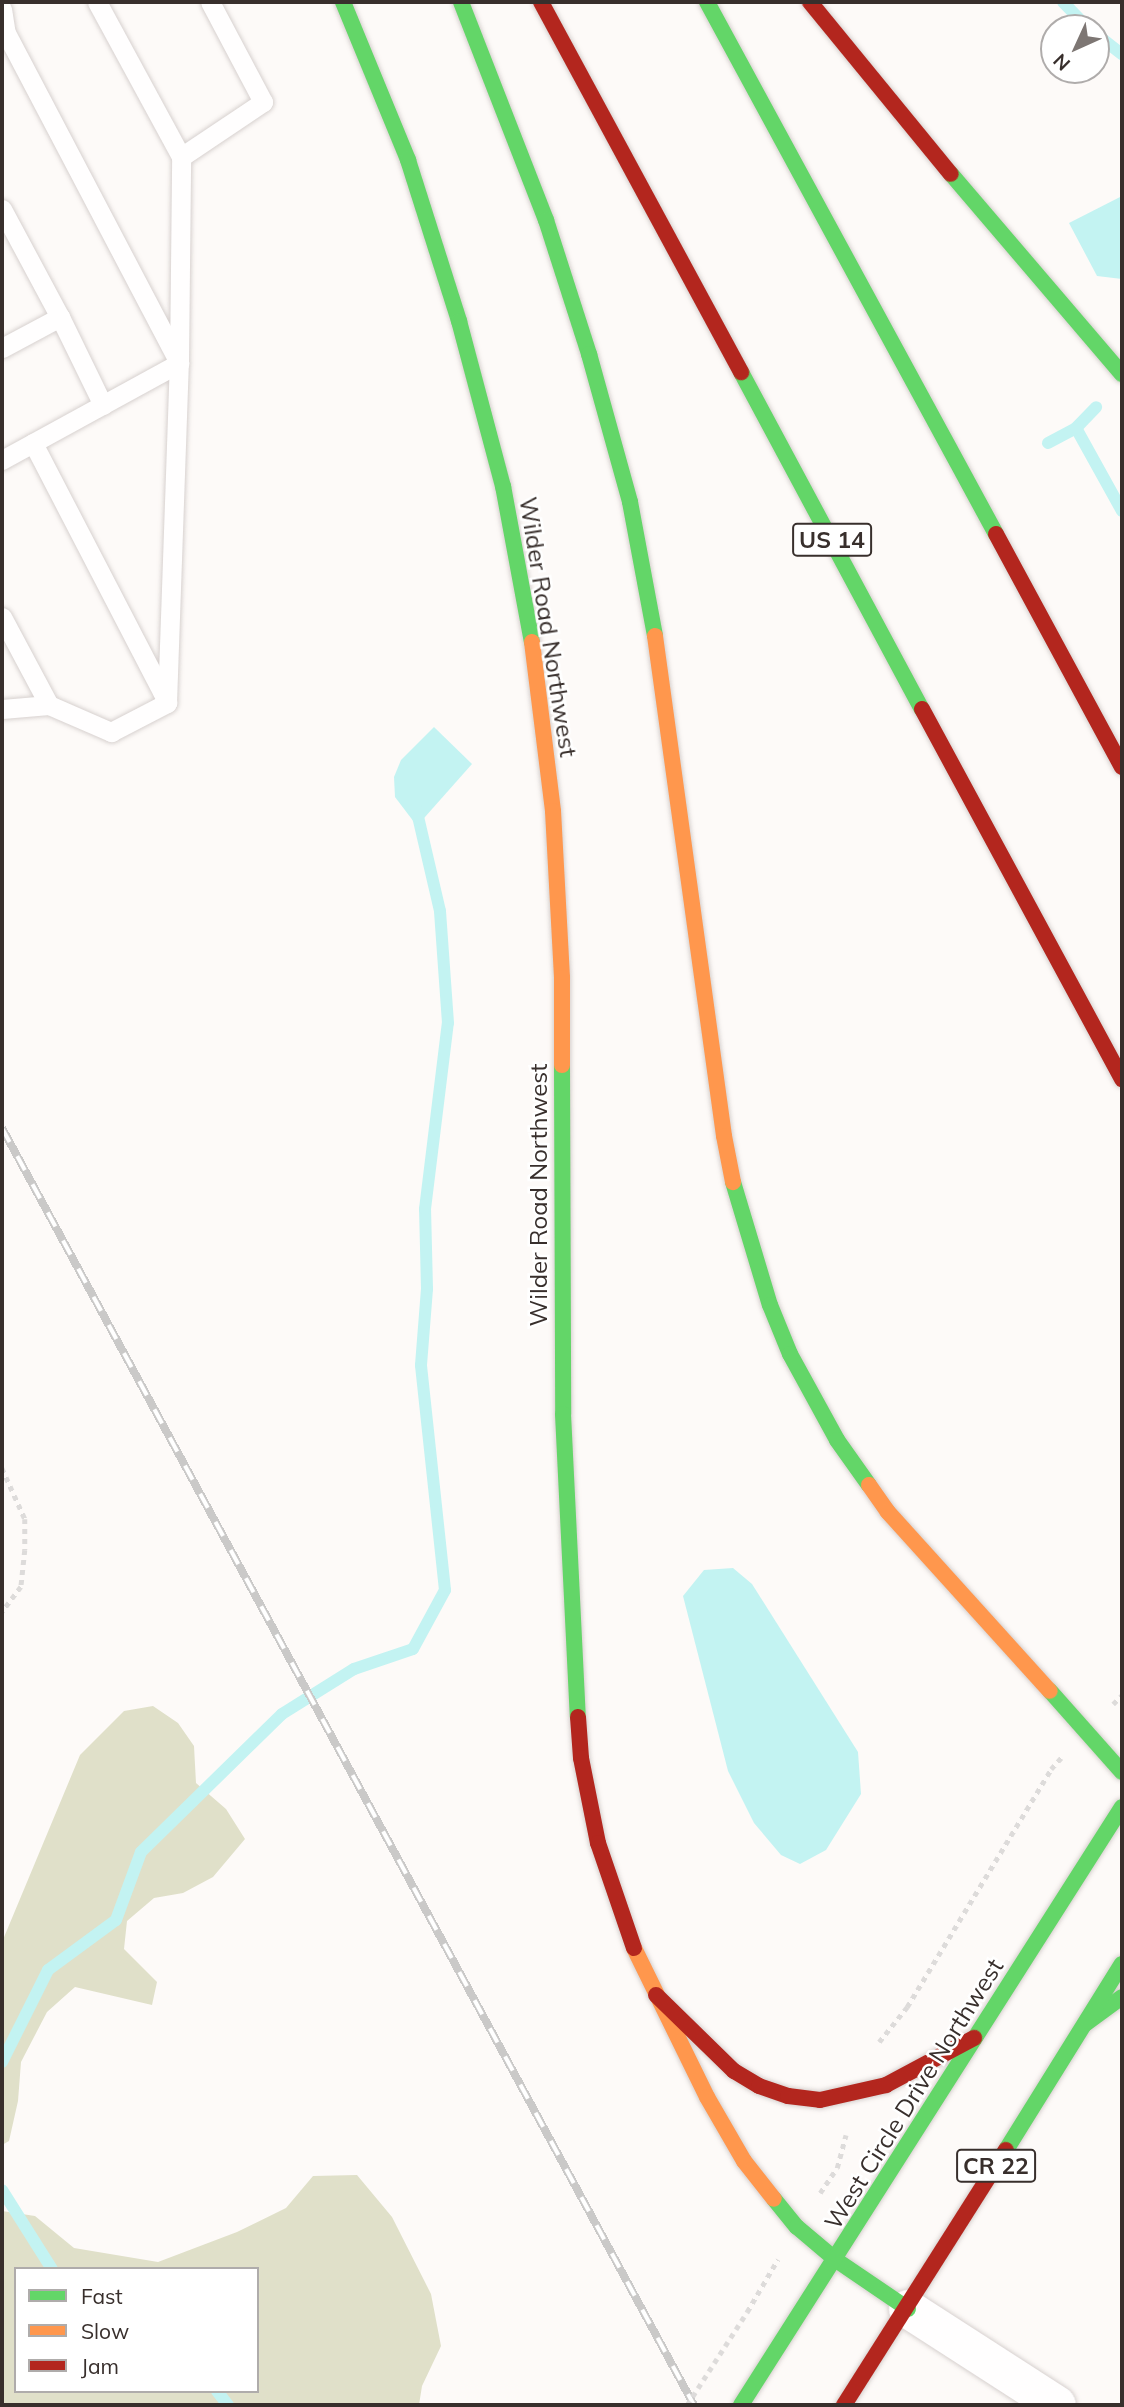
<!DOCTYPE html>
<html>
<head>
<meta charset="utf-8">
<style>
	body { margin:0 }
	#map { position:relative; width:1124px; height:2407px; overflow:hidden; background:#fdfaf8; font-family:Mulish,sans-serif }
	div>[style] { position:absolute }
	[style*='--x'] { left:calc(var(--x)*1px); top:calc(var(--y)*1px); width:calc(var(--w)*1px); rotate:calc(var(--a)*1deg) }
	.green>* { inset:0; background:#e0e0c9 }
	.water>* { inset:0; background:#c3f3f2 }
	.stream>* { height:12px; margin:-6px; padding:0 6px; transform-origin:6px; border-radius:6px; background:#c3f3f2 }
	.path>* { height:4.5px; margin-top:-2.25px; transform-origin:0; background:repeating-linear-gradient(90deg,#dddbda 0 5px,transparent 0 10px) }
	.roads { filter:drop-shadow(0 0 2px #d7d1cf) drop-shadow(0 0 2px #d7d1cf) }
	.lane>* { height:19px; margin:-9.5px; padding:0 9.5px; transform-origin:9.5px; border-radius:9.5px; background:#fffefe }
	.street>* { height:38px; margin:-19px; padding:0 19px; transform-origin:19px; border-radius:19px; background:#fffefe }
	.fast>* { height:16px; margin:-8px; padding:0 8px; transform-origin:8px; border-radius:8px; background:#63d668 }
	.slow>* { height:16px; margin:-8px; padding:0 8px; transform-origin:8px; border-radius:8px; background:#ff974d }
	.jam>* { height:16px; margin:-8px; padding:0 8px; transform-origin:8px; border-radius:8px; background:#b3261e }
	.rail>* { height:8px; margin-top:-4px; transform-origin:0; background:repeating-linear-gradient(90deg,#fff 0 16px,#cac9c8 0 32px); box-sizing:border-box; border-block:2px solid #cac9c8 }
	.path-bridge>* { height:4.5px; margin-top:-2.25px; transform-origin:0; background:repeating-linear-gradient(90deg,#dddbda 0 5px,transparent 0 10px) }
	span { translate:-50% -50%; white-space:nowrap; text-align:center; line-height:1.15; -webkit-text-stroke:5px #fff; paint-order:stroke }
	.shield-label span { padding:2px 5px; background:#fff; border:2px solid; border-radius:5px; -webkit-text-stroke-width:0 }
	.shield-label { font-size:23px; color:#382f2c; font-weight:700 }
	.street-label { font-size:24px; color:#382f2c }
	.frame { position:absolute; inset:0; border:4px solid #382f2c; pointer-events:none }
	.legend { position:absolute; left:14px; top:2267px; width:245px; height:126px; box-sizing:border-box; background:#fff; border:2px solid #afacab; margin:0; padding:9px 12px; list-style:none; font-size:21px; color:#382f2c }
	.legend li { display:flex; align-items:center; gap:14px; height:35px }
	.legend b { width:35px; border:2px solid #afacab }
	.north { position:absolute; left:1040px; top:14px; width:70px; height:70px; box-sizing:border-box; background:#fff; border:2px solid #afacab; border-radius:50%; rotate:225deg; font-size:19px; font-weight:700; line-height:28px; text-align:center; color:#382f2c }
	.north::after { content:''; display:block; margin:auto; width:24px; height:32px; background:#7d7673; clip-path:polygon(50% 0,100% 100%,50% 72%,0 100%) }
</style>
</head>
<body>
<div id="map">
	<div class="green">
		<div style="clip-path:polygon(153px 1706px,178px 1723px,194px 1746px,196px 1783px,226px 1809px,245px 1839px,213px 1877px,183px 1893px,154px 1898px,127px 1921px,124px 1949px,157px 1982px,152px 2005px,75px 1987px,47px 2012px,21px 2062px,18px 2101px,9px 2141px,2px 2145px,2px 1942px,80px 1755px,124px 1711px)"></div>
		<div style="clip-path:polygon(evenodd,357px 2175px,392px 2217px,431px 2294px,441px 2346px,422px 2386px,419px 2405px,2px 2405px,2px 2211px,35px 2216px,74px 2248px,158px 2262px,237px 2232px,286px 2208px,313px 2176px,357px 2175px,16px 2269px,257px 2269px,257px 2391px,16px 2391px,16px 2269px)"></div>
	</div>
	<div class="water">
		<div style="clip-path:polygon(1122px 196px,1122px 279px,1097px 276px,1069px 223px)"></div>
		<div style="clip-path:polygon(434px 727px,472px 764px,417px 826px,395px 797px,394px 777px,401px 760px)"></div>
		<div style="clip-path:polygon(733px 1568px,752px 1584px,858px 1752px,861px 1794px,826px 1850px,800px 1864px,781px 1855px,754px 1823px,728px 1771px,683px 1596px,704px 1570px)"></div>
	</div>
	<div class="stream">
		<div style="--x:1063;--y:2;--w:36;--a:46"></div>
		<div style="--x:1096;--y:34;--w:33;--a:38"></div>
		<div style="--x:1076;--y:428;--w:95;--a:61"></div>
		<div style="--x:1048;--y:443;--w:32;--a:-28"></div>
		<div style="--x:1076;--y:428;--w:29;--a:-46"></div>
		<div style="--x:2;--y:2062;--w:103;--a:-63.4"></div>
		<div style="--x:48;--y:1970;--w:84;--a:-36.3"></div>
		<div style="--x:116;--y:1920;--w:72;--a:-69.8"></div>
		<div style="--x:141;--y:1852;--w:197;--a:-44.4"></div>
		<div style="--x:282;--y:1714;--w:85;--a:-32"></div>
		<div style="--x:354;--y:1669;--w:62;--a:-18.7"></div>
		<div style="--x:413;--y:1649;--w:67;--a:-61.5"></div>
		<div style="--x:445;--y:1590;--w:226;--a:-96.1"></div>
		<div style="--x:421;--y:1365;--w:76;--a:-85.5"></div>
		<div style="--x:427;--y:1289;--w:80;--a:-91.4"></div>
		<div style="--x:425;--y:1209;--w:187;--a:-83"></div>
		<div style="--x:448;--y:1023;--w:112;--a:-94.1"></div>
		<div style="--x:440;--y:911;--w:106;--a:-103.1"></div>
		<div style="--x:2;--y:2190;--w:93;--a:57.7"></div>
		<div style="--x:217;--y:2391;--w:18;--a:52"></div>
	</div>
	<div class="path">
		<div style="--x:2;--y:1468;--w:56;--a:65.7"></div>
		<div style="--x:25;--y:1519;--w:31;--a:90"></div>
		<div style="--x:25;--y:1550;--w:37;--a:96"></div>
		<div style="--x:21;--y:1587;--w:31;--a:127"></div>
		<div style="--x:1113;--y:1704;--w:13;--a:-45"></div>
		<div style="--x:879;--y:2042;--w:45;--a:-51.3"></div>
		<div style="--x:907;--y:2007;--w:278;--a:-58.8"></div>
		<div style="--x:1051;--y:1769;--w:15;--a:-48"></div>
		<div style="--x:820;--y:2193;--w:30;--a:-56"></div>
		<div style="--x:837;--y:2168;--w:34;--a:-75"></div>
		<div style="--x:747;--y:2312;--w:61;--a:-59.7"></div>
	</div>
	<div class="roads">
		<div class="lane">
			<div style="--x:97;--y:2;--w:176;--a:61.5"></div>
			<div style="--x:2;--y:9;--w:24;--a:81"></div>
			<div style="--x:6;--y:33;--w:373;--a:62.3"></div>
			<div style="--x:179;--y:363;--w:202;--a:151.3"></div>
			<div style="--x:2;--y:209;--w:123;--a:61.8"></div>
			<div style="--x:2;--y:348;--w:66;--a:-28.1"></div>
			<div style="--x:60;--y:317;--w:98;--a:64"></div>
			<div style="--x:33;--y:443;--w:292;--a:62.6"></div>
			<div style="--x:2;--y:617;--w:100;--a:61.9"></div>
			<div style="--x:2;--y:709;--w:47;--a:-4.9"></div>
			<div style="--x:49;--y:705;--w:68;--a:23.5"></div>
			<div style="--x:111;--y:732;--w:63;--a:-27.4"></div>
			<div style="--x:167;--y:703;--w:340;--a:-88"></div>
			<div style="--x:179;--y:363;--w:206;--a:-89.4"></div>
			<div style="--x:181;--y:157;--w:99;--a:-33.9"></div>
			<div style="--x:263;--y:102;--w:113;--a:-117.9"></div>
		</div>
		<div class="street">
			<div style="--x:908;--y:2309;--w:177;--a:32.8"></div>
		</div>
		<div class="fast">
			<div style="--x:343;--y:2;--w:171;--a:67.6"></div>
			<div style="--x:408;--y:160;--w:169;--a:72.4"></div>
			<div style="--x:459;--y:321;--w:171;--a:75.1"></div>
			<div style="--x:503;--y:486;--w:159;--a:79.5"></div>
			<div style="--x:461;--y:2;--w:234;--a:68.7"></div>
			<div style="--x:546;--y:220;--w:141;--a:72.2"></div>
			<div style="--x:589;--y:354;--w:154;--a:74.5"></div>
			<div style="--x:630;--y:502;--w:136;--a:79.4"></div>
			<div style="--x:707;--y:2;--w:605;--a:61.49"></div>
			<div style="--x:951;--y:174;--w:263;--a:49.5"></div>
			<div style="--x:741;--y:372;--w:383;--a:61.8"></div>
			<div style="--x:562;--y:1065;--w:349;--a:89.8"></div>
			<div style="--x:563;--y:1414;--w:303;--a:87.2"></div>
			<div style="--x:733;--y:1182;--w:128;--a:73.3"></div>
			<div style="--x:770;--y:1305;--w:53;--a:67.8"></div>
			<div style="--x:790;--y:1354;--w:98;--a:61.3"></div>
			<div style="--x:837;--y:1440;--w:55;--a:54.6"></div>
			<div style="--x:1050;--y:1691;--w:108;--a:48.4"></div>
			<div style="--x:1085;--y:2024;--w:46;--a:-36.1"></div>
			<div style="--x:1006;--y:2150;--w:219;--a:-58.1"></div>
			<div style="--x:774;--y:2199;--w:36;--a:51"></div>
			<div style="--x:797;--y:2227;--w:51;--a:40.2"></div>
			<div style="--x:836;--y:2260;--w:87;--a:34.2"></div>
			<div style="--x:741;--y:2405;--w:709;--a:-57.5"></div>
		</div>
		<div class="slow">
			<div style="--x:655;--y:636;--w:505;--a:82.14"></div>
			<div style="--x:724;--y:1136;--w:47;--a:78.9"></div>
			<div style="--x:532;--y:642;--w:170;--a:82.9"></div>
			<div style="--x:553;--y:811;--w:167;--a:86.9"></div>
			<div style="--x:562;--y:978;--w:87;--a:90"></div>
			<div style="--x:869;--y:1485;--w:33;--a:55"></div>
			<div style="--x:888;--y:1512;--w:241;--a:47.9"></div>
			<div style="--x:634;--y:1948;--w:166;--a:63.9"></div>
			<div style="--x:707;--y:2097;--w:74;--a:60"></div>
			<div style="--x:744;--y:2161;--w:48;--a:51.7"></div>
		</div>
		<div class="jam">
			<div style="--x:541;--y:2;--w:421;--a:61.6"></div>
			<div style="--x:810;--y:2;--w:222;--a:50.7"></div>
			<div style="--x:996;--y:534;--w:265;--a:61.6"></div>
			<div style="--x:922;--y:709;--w:421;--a:61.6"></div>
			<div style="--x:578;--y:1717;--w:41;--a:85.8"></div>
			<div style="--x:581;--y:1758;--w:87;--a:78.7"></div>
			<div style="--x:598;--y:1843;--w:111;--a:71.1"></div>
			<div style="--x:656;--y:1995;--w:109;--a:44.3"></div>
			<div style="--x:734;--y:2071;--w:29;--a:31"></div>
			<div style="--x:759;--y:2086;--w:31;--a:19"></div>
			<div style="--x:788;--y:2096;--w:32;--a:7"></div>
			<div style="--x:820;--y:2100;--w:68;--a:-12.8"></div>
			<div style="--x:886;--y:2085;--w:100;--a:-28.1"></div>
			<div style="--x:844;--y:2405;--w:302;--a:-57.6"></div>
		</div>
	</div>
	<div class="rail">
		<div style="--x:2;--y:1128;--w:1452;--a:61.55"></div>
	</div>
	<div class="path-bridge">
		<div style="--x:687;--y:2405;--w:111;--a:-57.2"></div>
	</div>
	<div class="shield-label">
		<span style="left:832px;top:540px">US 14</span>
		<span style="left:996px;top:2166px">CR 22</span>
	</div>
	<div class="street-label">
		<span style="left:548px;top:627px;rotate:81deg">Wilder Road Northwest</span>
		<span style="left:539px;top:1195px;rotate:-90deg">Wilder Road Northwest</span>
		<span style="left:914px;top:2094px;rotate:-58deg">West Circle Drive Northwest</span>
	</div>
	<div class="frame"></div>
	<ul class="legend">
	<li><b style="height:9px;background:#63d668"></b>Fast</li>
	<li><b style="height:9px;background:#ff974d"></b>Slow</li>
	<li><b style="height:9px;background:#b3261e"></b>Jam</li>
	</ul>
	<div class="north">N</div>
</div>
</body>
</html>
